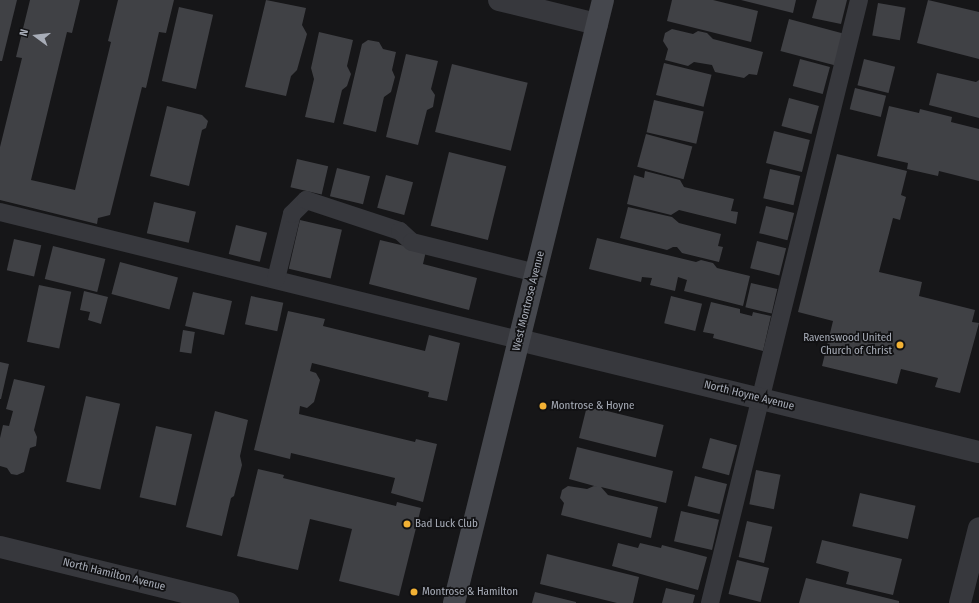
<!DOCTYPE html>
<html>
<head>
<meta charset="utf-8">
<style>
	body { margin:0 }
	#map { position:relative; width:979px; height:603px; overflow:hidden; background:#161618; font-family:"Fira Sans Condensed",sans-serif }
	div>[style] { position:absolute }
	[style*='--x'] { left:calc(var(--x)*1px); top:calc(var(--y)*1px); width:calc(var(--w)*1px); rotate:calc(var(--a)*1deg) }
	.building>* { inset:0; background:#404145; transform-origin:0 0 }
	.lane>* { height:18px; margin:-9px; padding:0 9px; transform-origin:9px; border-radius:9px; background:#37383d }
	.street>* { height:22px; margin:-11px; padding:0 11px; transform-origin:11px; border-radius:11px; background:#37383d }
	.secondary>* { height:22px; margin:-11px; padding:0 11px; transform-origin:11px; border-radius:11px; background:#45474d }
	.dots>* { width:11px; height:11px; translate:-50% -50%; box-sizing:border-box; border:2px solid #111113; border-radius:50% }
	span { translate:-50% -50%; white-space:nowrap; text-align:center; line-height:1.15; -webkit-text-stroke:3.5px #111113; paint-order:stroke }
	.street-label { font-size:11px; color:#a8adb8 }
	.poi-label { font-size:11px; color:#a8adb8 }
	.right { translate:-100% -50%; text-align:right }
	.left { translate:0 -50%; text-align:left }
	.north { position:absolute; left:16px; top:16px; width:40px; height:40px; -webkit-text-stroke:3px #111113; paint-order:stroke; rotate:285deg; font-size:11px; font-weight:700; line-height:16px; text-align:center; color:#a8adb8 }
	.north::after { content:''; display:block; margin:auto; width:14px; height:18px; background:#a8adb8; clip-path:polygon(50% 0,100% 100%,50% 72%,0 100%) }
</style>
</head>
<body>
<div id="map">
	<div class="building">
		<div style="clip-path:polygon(0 0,17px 0,2px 61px,0 61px)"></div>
		<div style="clip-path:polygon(30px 0,80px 0,72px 33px,67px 32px,31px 180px,75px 190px,111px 42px,108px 41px,118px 0,174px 0,166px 33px,159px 32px,146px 88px,142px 87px,110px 215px,98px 218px,97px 224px,0 200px,0 147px,22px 58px,16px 57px)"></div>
		<div style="clip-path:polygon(266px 0,306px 8px,302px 25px,307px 34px,297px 70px,291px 76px,286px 96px,245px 87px)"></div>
		<div style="clip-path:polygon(672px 0,713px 0,758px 11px,751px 42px,667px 21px)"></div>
		<div style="clip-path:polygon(741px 0,796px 0,793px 13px)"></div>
		<div style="clip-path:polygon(817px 0,847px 0,841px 24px,812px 18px)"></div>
		<div style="clip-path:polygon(928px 0,979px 12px,979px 59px,917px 43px)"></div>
		<div style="left:878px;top:3px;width:28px;height:33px;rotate:10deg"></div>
		<div style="left:179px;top:7px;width:35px;height:76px;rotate:13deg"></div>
		<div style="left:789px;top:19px;width:56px;height:33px;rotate:15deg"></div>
		<div style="clip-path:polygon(672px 29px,693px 34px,698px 31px,707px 33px,713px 39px,763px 52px,757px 75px,749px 74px,744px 78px,715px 72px,712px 65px,694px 62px,688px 66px,665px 60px,668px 49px,663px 41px,665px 33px)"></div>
		<div style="clip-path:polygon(319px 32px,353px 40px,347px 66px,351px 74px,347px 86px,342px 90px,334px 123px,305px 117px,314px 79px,311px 68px)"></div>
		<div style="clip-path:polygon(368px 40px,379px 42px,383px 49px,396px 52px,392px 70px,395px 77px,391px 92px,384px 97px,376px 132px,343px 124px,362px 44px)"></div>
		<div style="clip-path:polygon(406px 54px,438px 61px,431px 89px,435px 95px,433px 107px,427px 110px,418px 145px,386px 137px)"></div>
		<div style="left:800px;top:59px;width:31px;height:28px;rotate:15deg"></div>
		<div style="left:864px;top:59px;width:32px;height:27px;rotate:14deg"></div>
		<div style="left:664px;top:63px;width:49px;height:33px;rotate:14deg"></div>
		<div style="left:452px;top:64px;width:78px;height:70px;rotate:14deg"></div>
		<div style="clip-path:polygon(937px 73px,976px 82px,979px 80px,979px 118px,929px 105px)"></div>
		<div style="left:855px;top:88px;width:32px;height:22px;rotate:14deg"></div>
		<div style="left:789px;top:98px;width:31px;height:29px;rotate:15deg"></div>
		<div style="left:654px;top:100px;width:51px;height:33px;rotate:13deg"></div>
		<div style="clip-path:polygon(167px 106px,202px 115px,208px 121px,206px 128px,202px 130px,189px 186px,150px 176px)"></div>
		<div style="clip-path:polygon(889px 106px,919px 113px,920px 109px,952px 117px,951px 122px,979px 129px,979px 181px,939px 171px,938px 176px,907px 169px,908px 163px,877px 156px)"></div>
		<div style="left:774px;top:131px;width:37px;height:33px;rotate:14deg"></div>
		<div style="left:646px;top:134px;width:48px;height:34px;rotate:15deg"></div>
		<div style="left:449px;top:152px;width:59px;height:76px;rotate:14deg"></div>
		<div style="clip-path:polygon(837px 154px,907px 171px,901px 195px,906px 197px,900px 220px,893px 218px,879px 272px,922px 282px,919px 296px,975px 310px,972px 322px,979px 323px,960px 393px,935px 387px,938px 378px,901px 369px,897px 384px,822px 366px,833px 321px,798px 312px)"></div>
		<div style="left:297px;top:159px;width:32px;height:29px;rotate:13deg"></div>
		<div style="left:337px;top:168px;width:34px;height:29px;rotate:14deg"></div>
		<div style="left:770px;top:169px;width:31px;height:30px;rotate:13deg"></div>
		<div style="clip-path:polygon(645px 171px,680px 180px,684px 187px,734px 199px,731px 211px,738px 212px,736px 224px,679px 210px,671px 215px,627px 204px,634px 175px,644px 178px)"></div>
		<div style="left:386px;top:175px;width:28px;height:34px;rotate:15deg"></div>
		<div style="left:154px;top:202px;width:43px;height:32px;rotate:13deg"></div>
		<div style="left:766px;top:206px;width:29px;height:28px;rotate:14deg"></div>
		<div style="clip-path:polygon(628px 207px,672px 217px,679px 223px,721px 234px,718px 246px,723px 247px,719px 262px,682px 253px,677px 247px,673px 247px,667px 250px,620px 238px)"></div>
		<div style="left:300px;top:220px;width:43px;height:50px;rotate:13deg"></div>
		<div style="left:236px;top:225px;width:32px;height:30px;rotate:14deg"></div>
		<div style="clip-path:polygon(597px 238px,696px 262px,701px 260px,713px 263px,717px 268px,750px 276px,743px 306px,684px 291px,687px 280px,678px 277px,675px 291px,650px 285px,652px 278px,642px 277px,641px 282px,589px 269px)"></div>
		<div style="left:14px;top:239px;width:28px;height:32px;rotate:13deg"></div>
		<div style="clip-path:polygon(380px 240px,426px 251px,423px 264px,477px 278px,469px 310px,369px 284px)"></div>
		<div style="left:757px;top:241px;width:30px;height:28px;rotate:14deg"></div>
		<div style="left:53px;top:246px;width:54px;height:34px;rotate:14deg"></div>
		<div style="left:120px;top:262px;width:60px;height:33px;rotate:15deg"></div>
		<div style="left:751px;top:283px;width:27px;height:25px;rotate:13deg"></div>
		<div style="left:39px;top:285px;width:33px;height:58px;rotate:12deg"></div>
		<div style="clip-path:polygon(84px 291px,108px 297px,101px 324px,88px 320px,90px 312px,80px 310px)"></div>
		<div style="left:193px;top:292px;width:40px;height:35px;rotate:13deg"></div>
		<div style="left:251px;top:296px;width:33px;height:29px;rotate:12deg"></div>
		<div style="left:671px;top:296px;width:32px;height:28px;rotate:14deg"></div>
		<div style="clip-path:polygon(711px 302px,740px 309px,740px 313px,752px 316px,753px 312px,771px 316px,763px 351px,713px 338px,714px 334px,703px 332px)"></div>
		<div style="clip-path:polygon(288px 311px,325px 319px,323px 326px,425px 351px,429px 335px,460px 343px,447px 401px,428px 397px,429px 392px,312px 363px,310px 371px,316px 373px,320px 380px,314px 402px,307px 408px,300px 406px,299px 414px,415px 442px,416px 439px,437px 444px,423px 502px,391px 493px,395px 478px,291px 453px,290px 459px,254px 450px)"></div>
		<div style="left:183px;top:330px;width:12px;height:22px;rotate:9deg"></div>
		<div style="clip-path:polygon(0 362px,9px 364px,1px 399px,0 399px)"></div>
		<div style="clip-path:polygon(14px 379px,45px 386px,34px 430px,37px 437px,36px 446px,30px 448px,24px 472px,17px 475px,11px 474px,7px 468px,0 466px,0 438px,3px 425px,9px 426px,13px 411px,6px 409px)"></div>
		<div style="left:86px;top:396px;width:35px;height:88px;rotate:13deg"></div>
		<div style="left:587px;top:406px;width:79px;height:33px;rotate:14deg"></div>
		<div style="clip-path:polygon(215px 411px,248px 420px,240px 456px,242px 465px,234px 496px,231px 498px,222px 536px,186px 527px)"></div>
		<div style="left:156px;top:426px;width:37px;height:73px;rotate:13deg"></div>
		<div style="left:710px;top:438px;width:28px;height:31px;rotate:15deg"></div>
		<div style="clip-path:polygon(577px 447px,673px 471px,666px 503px,601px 487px,608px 495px,658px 507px,651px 538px,561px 515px,564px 503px,560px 498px,562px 490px,568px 486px,587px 489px,594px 486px,598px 487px,569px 479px)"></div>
		<div style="clip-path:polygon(258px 469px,284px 475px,283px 478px,396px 506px,397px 502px,421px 508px,399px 596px,339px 581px,352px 529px,310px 519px,298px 570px,237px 556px)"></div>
		<div style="left:756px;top:470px;width:25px;height:35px;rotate:11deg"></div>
		<div style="left:695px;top:476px;width:33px;height:31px;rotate:14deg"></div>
		<div style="left:860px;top:493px;width:57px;height:34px;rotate:13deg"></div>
		<div style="left:681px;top:511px;width:39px;height:31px;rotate:13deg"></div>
		<div style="left:747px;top:521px;width:26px;height:37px;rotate:13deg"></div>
		<div style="clip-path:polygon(822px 540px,902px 559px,893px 595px,846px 584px,849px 572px,816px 563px)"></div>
		<div style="clip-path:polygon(618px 543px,638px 548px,640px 543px,661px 548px,662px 545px,707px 557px,698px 590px,612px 566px)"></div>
		<div style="clip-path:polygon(547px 554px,639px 577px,633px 603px,617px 603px,540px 584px)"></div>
		<div style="left:737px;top:560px;width:33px;height:35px;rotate:14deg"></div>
		<div style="clip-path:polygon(806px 578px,899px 601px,899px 603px,799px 603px)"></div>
		<div style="clip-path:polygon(666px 588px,695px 595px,693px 603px,662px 603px)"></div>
		<div style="clip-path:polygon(535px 592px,576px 602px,576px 603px,532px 603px)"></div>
	</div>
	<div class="lane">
		<div style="--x:0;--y:212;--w:535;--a:13.85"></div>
		<div style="--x:276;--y:279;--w:67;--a:-76.2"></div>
		<div style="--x:292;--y:214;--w:20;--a:-45"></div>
		<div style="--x:306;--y:200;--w:99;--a:18.3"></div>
		<div style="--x:400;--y:231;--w:16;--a:43"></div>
		<div style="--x:412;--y:242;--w:128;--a:14"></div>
		<div style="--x:710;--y:603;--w:621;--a:-76.12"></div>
	</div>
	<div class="street">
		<div style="--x:499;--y:0;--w:101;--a:13.8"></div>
		<div style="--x:519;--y:340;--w:473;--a:13.7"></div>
		<div style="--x:0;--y:547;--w:235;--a:13.8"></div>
		<div style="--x:960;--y:603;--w:77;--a:-75.8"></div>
	</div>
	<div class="secondary">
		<div style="--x:454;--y:603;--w:621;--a:-76.12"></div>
	</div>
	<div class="dots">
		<div style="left:900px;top:345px;background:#f2b134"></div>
		<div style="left:543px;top:406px;background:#f2b134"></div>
		<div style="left:407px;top:524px;background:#f2b134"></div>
		<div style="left:414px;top:592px;background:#f2b134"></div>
	</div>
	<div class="street-label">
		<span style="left:529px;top:301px;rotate:-76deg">West Montrose Avenue</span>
		<span style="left:749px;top:396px;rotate:14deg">North Hoyne Avenue</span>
		<span style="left:114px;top:575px;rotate:14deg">North Hamilton Avenue</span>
	</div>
	<div class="poi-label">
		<span class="right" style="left:892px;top:345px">Ravenswood United<br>Church of Christ</span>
		<span class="left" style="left:551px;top:406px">Montrose &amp; Hoyne</span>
		<span class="left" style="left:415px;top:524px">Bad Luck Club</span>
		<span class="left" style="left:422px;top:592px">Montrose &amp; Hamilton</span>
	</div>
	<div class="north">N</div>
</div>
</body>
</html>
